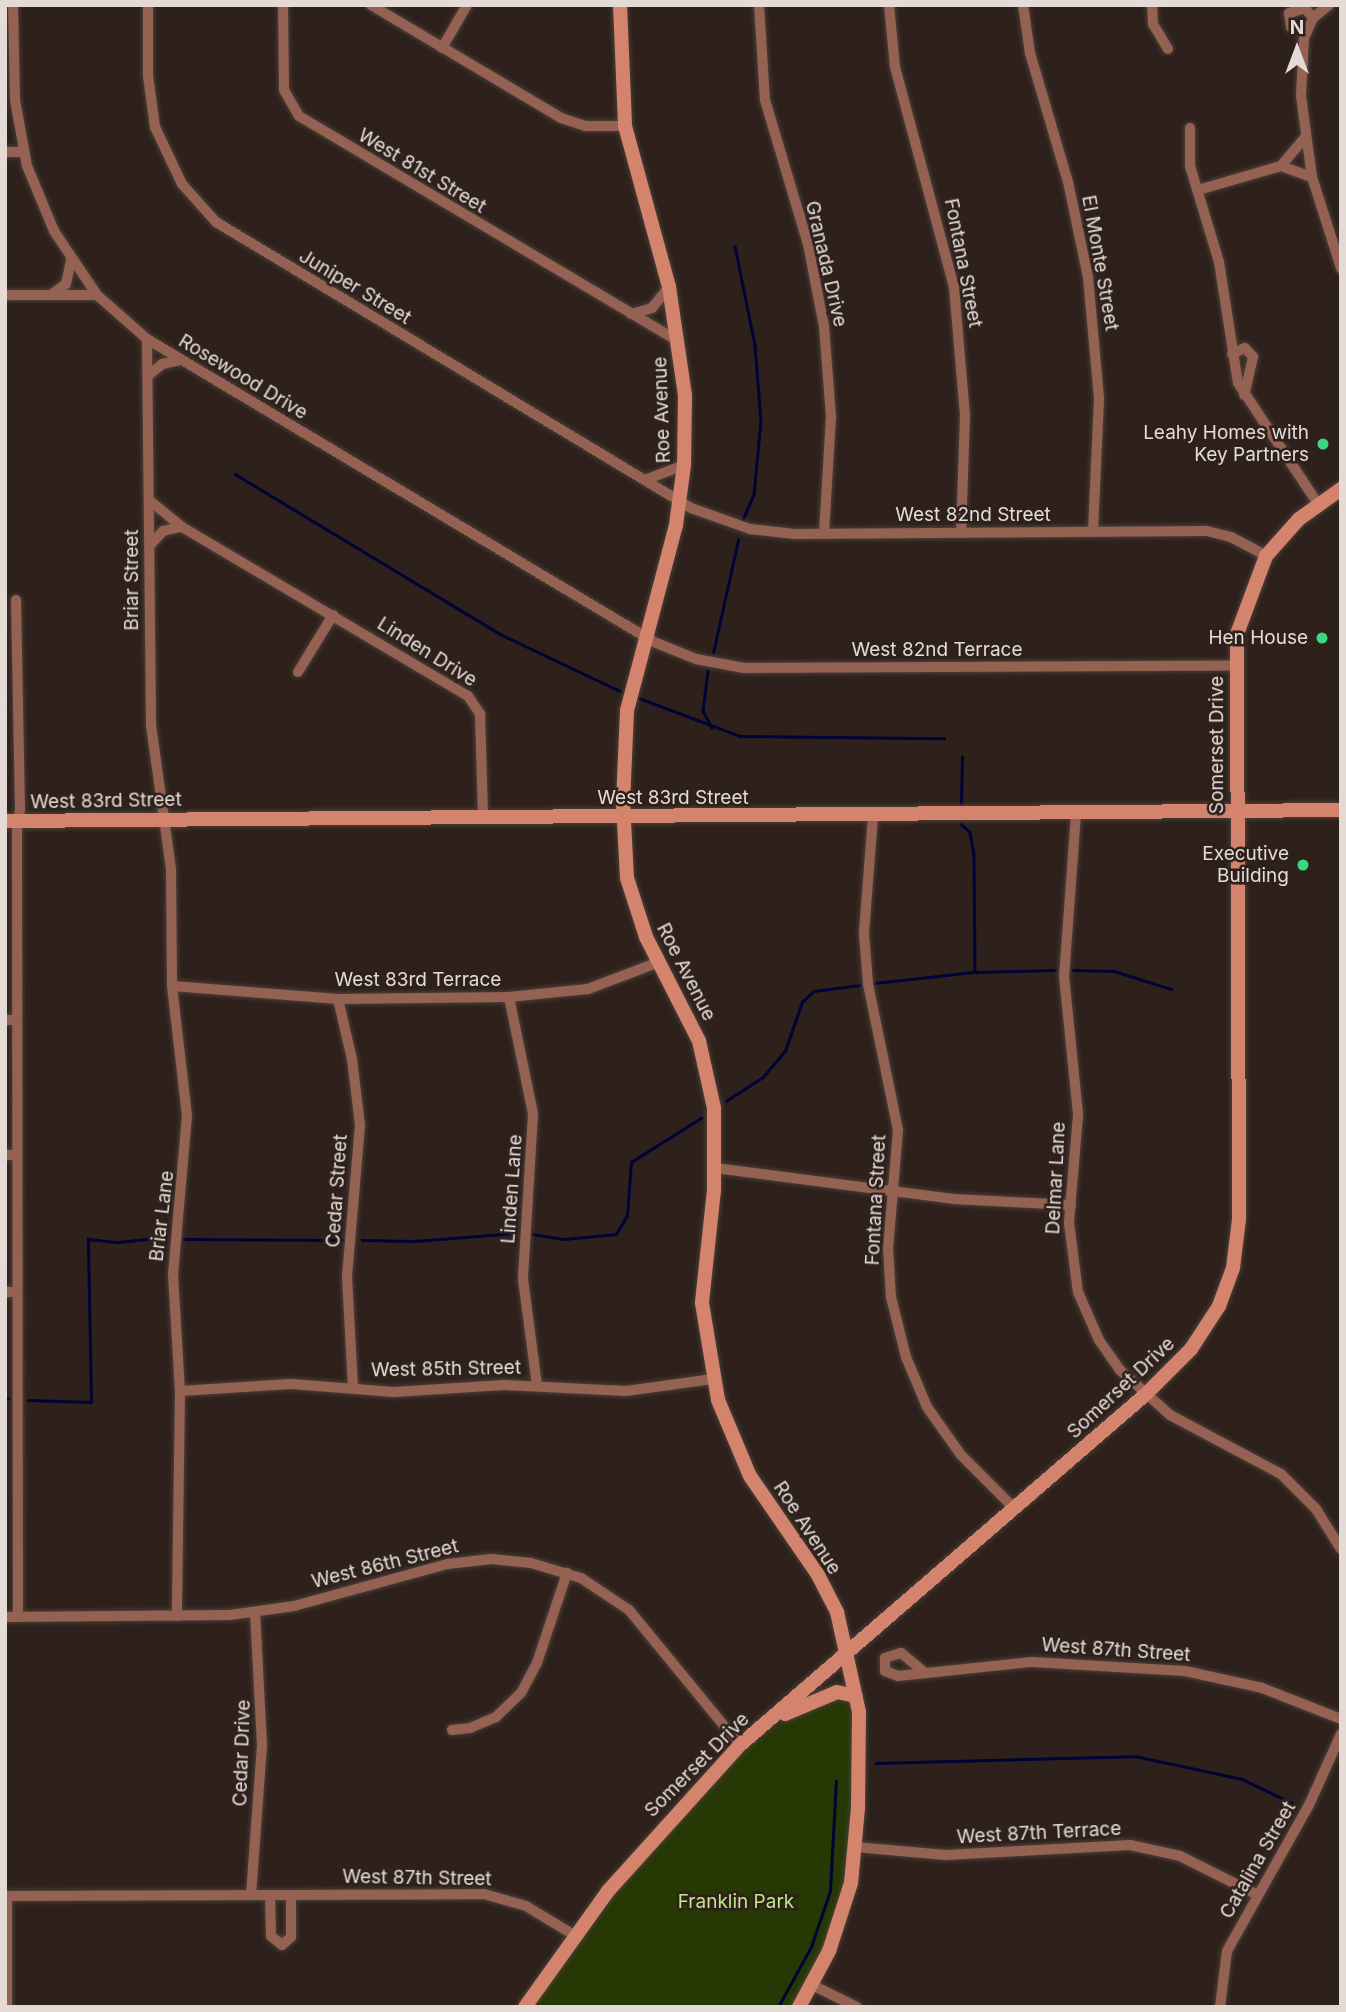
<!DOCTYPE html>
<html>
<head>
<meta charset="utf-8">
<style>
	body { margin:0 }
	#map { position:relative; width:1346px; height:2012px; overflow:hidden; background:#2e211b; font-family:Inter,sans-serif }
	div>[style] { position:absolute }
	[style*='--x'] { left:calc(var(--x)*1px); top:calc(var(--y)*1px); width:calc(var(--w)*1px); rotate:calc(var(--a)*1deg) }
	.green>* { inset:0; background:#263804 }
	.stream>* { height:2.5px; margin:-1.25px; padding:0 1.25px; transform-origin:1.25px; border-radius:1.25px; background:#000335 }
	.roads { filter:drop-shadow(0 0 2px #4b3f39) drop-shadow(0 0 2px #4b3f39) }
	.street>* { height:10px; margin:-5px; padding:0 5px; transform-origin:5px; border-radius:5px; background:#946153 }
	.secondary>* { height:14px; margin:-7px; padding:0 7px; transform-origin:7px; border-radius:7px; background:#d4836c }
	.dots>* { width:19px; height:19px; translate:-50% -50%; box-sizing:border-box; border:4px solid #2e211b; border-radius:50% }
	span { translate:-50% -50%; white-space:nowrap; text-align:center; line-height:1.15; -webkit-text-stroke:5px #2e211b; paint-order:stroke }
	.street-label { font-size:19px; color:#e4dbd7 }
	.poi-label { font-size:19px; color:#e4dbd7 }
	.right { translate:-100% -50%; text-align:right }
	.park-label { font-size:19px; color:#c0e78a }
	.frame { position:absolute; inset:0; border:7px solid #e4dbd7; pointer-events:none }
	.north { position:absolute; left:1262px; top:14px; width:70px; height:70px; -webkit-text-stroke:5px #2e211b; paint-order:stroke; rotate:0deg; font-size:19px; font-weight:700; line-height:28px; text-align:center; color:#e4dbd7 }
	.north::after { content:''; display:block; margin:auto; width:24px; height:32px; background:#e4dbd7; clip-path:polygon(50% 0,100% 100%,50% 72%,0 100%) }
</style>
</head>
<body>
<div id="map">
	<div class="green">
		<div style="clip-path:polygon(848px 1699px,852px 1728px,851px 1883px,799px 2007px,525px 2007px,693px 1794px,775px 1726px,835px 1700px)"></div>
	</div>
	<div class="stream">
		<div style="--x:735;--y:246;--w:101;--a:78.6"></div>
		<div style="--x:755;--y:345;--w:76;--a:85.5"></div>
		<div style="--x:761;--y:421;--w:74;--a:95.4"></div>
		<div style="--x:754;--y:495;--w:27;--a:114"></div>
		<div style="--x:235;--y:474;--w:310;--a:31.1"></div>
		<div style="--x:500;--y:634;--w:133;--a:25.4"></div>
		<div style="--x:713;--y:653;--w:116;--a:-77.5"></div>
		<div style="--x:708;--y:671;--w:40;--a:97.1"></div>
		<div style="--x:703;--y:711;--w:19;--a:62"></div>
		<div style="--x:639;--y:698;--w:108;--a:20.6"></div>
		<div style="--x:740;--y:736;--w:204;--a:0.6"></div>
		<div style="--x:961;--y:804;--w:47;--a:-88.8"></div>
		<div style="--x:961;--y:824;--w:12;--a:42"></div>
		<div style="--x:970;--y:832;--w:23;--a:80"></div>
		<div style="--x:974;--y:855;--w:117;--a:89.5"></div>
		<div style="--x:975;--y:972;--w:80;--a:-1.4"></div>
		<div style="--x:1072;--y:970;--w:42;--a:1.4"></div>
		<div style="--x:1114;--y:971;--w:60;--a:17.5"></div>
		<div style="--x:875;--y:983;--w:101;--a:-6.3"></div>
		<div style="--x:726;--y:1101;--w:44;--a:-33"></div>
		<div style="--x:763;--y:1077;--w:34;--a:-50"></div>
		<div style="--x:785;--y:1051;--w:52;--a:-70.9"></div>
		<div style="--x:802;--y:1002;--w:16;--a:-43"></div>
		<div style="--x:814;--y:991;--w:46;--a:-7.4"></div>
		<div style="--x:532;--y:1234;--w:33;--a:9"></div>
		<div style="--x:565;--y:1239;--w:51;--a:-5.6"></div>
		<div style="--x:616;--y:1234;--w:21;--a:-59"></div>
		<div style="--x:627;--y:1216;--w:54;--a:-85.8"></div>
		<div style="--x:631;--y:1162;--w:83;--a:-32.2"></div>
		<div style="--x:183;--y:1239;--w:160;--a:0.4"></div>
		<div style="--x:362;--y:1240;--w:52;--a:1.1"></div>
		<div style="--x:414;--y:1241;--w:102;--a:-4.5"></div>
		<div style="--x:5;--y:1399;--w:5;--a:0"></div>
		<div style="--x:28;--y:1400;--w:63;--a:1.8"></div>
		<div style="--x:91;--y:1402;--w:163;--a:-91.1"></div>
		<div style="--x:88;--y:1239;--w:30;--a:6"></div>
		<div style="--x:118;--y:1242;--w:48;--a:-5.9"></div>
		<div style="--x:876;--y:1763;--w:259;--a:-1.5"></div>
		<div style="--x:1135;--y:1756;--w:109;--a:12.1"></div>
		<div style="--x:1242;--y:1779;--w:55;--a:25.6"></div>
		<div style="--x:778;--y:2007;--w:68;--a:-61.2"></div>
		<div style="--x:811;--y:1947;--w:59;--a:-71.3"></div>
		<div style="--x:830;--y:1891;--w:110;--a:-86.9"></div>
	</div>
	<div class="roads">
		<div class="street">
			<div style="--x:13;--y:5;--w:95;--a:88.8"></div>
			<div style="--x:15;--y:100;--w:67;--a:79.7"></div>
			<div style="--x:27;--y:166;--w:70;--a:67.4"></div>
			<div style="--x:54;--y:231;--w:77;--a:56.1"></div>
			<div style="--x:97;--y:295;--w:67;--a:41.3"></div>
			<div style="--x:147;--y:339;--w:591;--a:30.86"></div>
			<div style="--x:654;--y:642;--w:45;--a:22"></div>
			<div style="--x:696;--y:659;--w:49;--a:10.6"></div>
			<div style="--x:744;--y:668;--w:492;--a:-0.3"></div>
			<div style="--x:148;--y:5;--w:71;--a:90"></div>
			<div style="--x:148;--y:76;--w:51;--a:82.2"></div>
			<div style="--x:155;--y:127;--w:63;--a:64.7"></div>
			<div style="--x:182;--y:184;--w:51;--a:48.2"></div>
			<div style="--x:216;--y:222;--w:554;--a:31.05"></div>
			<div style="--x:691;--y:508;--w:63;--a:19.6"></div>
			<div style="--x:750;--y:529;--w:45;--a:6.3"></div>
			<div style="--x:795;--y:534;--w:412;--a:-0.4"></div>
			<div style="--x:1207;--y:531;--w:25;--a:14"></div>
			<div style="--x:1231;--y:537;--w:40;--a:28"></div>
			<div style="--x:283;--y:5;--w:85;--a:89.3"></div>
			<div style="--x:284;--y:90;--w:30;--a:60"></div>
			<div style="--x:299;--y:116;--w:442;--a:30.7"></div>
			<div style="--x:371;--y:5;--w:221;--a:30.7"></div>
			<div style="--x:561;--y:118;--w:25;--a:18"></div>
			<div style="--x:585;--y:126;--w:40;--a:0"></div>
			<div style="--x:759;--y:5;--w:95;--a:86.4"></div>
			<div style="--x:765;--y:100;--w:150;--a:73.4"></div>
			<div style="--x:808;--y:244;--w:84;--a:79"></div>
			<div style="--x:824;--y:326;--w:90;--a:85.6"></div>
			<div style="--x:831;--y:416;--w:118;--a:93.4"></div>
			<div style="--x:889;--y:5;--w:62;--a:84.5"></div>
			<div style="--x:895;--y:67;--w:228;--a:75"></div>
			<div style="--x:954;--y:287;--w:128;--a:85.1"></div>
			<div style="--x:965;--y:415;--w:118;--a:91.9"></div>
			<div style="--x:1023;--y:5;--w:49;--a:81.7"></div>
			<div style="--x:1030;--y:53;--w:134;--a:73.6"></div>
			<div style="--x:1068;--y:182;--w:97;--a:78.1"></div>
			<div style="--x:1088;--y:277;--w:122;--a:84.8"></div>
			<div style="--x:1099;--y:399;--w:133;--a:92.6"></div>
			<div style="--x:1152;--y:5;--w:19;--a:87"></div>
			<div style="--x:1153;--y:24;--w:29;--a:59"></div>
			<div style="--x:1329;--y:5;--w:21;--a:141"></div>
			<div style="--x:1313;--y:18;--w:22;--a:114"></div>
			<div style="--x:1304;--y:38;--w:58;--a:93"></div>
			<div style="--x:1301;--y:96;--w:82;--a:82.3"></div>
			<div style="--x:1312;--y:177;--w:96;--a:72.3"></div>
			<div style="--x:1307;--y:31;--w:16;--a:-166"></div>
			<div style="--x:1291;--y:27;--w:14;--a:-98"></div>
			<div style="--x:1289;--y:13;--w:17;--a:-17"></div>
			<div style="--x:1305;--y:8;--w:13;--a:51"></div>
			<div style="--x:442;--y:48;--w:50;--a:-59.8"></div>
			<div style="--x:1190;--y:128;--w:38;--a:90"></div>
			<div style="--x:1190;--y:166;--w:100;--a:73.2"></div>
			<div style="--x:1219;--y:262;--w:122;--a:81.1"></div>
			<div style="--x:1238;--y:383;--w:145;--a:56.5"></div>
			<div style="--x:5;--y:152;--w:19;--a:0"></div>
			<div style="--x:1281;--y:166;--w:38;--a:-50"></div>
			<div style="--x:1198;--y:190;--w:86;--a:-16.1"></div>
			<div style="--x:1281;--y:166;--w:33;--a:20"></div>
			<div style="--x:52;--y:294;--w:17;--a:-36"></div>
			<div style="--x:66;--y:284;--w:24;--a:-78"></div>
			<div style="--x:5;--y:295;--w:92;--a:0"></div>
			<div style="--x:631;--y:314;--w:22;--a:-16"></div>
			<div style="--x:652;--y:308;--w:27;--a:-51"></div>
			<div style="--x:147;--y:339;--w:386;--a:89.4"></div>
			<div style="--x:151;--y:725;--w:146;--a:82.1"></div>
			<div style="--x:171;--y:870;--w:116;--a:89.5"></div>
			<div style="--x:172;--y:986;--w:130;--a:83.4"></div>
			<div style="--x:187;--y:1115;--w:160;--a:95"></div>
			<div style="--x:173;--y:1274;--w:117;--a:86.6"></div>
			<div style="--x:180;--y:1391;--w:225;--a:90.8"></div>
			<div style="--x:1232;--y:354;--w:14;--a:-25"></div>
			<div style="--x:1245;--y:348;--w:12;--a:48"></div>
			<div style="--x:1253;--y:357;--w:39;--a:103"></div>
			<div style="--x:149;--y:375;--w:17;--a:-40"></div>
			<div style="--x:162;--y:364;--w:19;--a:-12"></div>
			<div style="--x:645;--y:480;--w:42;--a:-21"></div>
			<div style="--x:149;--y:500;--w:43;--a:39.3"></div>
			<div style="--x:182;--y:527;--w:332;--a:30.6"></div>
			<div style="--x:468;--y:696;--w:22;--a:56"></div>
			<div style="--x:480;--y:714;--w:104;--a:88.3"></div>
			<div style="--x:151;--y:544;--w:18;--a:-47"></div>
			<div style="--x:163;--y:531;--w:18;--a:-13"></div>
			<div style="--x:16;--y:600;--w:209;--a:88.9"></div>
			<div style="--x:20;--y:809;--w:21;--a:98"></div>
			<div style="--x:17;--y:830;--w:787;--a:89.93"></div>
			<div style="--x:298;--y:672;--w:67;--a:-58.4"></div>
			<div style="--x:1076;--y:814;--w:162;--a:94.2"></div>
			<div style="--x:1064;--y:976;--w:140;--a:84.2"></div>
			<div style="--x:1078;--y:1115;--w:108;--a:94.8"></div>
			<div style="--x:1069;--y:1223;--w:70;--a:82.6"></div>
			<div style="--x:1078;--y:1292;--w:52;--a:66.4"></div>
			<div style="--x:1099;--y:1340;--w:37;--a:55"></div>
			<div style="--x:1120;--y:1370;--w:67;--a:42"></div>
			<div style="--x:1170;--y:1415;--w:126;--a:28"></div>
			<div style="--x:1281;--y:1474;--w:49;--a:45"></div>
			<div style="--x:1316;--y:1509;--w:47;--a:58"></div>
			<div style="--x:873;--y:816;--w:117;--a:94.4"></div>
			<div style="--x:864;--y:933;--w:51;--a:85.5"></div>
			<div style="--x:868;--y:984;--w:149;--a:78.4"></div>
			<div style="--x:898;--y:1130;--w:118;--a:94.8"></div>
			<div style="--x:888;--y:1248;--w:49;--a:86.5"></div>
			<div style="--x:891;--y:1297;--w:62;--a:76"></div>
			<div style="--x:906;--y:1357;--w:54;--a:67.2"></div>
			<div style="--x:927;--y:1407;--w:59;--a:54.7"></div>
			<div style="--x:961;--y:1455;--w:76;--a:45"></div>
			<div style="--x:172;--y:986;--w:167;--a:4.5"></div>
			<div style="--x:338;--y:999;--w:171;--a:-0.7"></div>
			<div style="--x:509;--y:997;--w:79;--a:-5.8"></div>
			<div style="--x:588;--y:989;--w:76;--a:-20.8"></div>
			<div style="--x:509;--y:997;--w:119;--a:78.4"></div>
			<div style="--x:533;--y:1114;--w:165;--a:93.5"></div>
			<div style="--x:523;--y:1279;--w:107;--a:82.5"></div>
			<div style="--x:338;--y:999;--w:62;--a:76.9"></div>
			<div style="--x:352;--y:1059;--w:66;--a:83.1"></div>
			<div style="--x:360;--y:1125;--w:153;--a:94.9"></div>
			<div style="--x:347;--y:1277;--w:111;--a:86.9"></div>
			<div style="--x:5;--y:1020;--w:12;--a:0"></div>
			<div style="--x:5;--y:1155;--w:12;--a:0"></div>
			<div style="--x:715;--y:1168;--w:240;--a:7.4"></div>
			<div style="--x:953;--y:1199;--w:118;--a:2.9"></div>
			<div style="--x:5;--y:1292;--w:12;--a:0"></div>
			<div style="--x:180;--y:1391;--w:111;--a:-3.6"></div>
			<div style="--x:291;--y:1384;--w:103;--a:4.4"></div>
			<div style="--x:394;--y:1392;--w:110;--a:-3.6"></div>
			<div style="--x:504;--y:1385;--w:122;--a:2.8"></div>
			<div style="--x:626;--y:1391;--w:87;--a:-7.9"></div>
			<div style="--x:5;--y:1617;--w:225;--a:-0.5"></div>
			<div style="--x:230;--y:1615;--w:65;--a:-8"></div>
			<div style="--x:294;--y:1606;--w:160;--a:-15.3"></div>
			<div style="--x:448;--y:1564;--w:43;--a:-6.6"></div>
			<div style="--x:491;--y:1559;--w:40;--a:5.7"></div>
			<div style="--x:531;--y:1563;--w:52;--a:16.7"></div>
			<div style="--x:581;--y:1578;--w:58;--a:33.7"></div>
			<div style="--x:629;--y:1610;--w:175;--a:50.6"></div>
			<div style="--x:924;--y:1672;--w:30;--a:-140"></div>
			<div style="--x:901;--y:1653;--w:17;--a:163"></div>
			<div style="--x:885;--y:1658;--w:13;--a:90"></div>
			<div style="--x:885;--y:1671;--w:14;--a:21"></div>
			<div style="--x:898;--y:1676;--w:135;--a:-6"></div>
			<div style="--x:1032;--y:1662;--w:153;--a:3.4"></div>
			<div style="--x:1185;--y:1671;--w:79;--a:12.4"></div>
			<div style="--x:1262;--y:1688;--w:85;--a:21.4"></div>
			<div style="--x:452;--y:1730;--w:18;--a:-6"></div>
			<div style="--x:470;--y:1728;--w:28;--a:-23"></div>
			<div style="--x:496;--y:1717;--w:35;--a:-44"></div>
			<div style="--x:521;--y:1693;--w:34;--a:-62"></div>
			<div style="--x:537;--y:1663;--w:95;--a:-71.6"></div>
			<div style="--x:855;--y:1847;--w:91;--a:5"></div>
			<div style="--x:946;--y:1855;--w:184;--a:-3.1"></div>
			<div style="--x:1130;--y:1845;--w:51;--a:12.4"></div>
			<div style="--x:1180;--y:1856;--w:87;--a:26.6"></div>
			<div style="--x:251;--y:1895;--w:150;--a:-85.8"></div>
			<div style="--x:262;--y:1745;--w:133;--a:-93"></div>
			<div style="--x:270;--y:1895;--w:41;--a:88.6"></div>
			<div style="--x:271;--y:1936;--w:14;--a:39"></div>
			<div style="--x:282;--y:1945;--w:12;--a:-42"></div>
			<div style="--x:291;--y:1937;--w:42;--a:-90"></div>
			<div style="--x:5;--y:1896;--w:479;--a:-0.2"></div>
			<div style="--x:484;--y:1894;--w:44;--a:15.9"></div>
			<div style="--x:526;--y:1906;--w:56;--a:31.1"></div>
			<div style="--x:812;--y:1985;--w:50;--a:26.1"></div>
			<div style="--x:7;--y:2007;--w:111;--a:-90"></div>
			<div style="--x:1220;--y:2007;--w:56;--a:-82.9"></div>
			<div style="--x:1227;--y:1951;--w:167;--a:-60.7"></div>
			<div style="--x:1309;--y:1805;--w:78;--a:-65.7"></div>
		</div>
		<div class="secondary">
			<div style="--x:620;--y:5;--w:121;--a:87.6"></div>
			<div style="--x:625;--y:126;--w:167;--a:74.7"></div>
			<div style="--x:669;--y:287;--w:110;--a:81.6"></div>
			<div style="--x:685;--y:396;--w:69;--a:90.8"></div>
			<div style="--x:684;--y:465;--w:61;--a:97.6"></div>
			<div style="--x:676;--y:525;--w:192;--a:104.8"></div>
			<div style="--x:627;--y:711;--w:91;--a:92.5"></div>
			<div style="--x:623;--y:802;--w:76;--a:87"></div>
			<div style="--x:627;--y:878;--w:62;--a:72.1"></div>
			<div style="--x:646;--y:937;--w:117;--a:63"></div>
			<div style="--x:699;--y:1041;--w:69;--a:77.4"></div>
			<div style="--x:714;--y:1108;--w:82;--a:90"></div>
			<div style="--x:714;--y:1190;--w:114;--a:96.1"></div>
			<div style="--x:702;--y:1303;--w:98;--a:80.6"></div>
			<div style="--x:718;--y:1400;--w:82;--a:67.2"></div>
			<div style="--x:750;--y:1476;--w:120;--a:55.5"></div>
			<div style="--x:818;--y:1575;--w:42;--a:62.8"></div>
			<div style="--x:837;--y:1612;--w:102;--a:77.6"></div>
			<div style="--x:859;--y:1712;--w:96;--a:90.6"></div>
			<div style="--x:858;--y:1808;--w:75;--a:95.3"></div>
			<div style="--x:851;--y:1883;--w:71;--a:107.9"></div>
			<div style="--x:829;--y:1951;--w:64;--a:118.2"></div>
			<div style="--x:5;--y:821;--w:1336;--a:-0.47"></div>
			<div style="--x:785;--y:1714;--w:56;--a:-22.9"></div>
			<div style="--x:837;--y:1692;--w:19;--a:12"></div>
			<div style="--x:525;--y:2007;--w:143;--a:-54.4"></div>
			<div style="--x:608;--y:1891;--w:197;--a:-47.9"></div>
			<div style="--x:740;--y:1745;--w:537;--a:-40.84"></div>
			<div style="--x:1146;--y:1394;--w:64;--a:-45"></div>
			<div style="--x:1191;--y:1349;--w:51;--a:-56.9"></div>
			<div style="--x:1219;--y:1306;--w:40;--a:-69.8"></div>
			<div style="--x:1233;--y:1268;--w:49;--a:-83"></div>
			<div style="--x:1239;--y:1219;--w:585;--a:-90.2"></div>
			<div style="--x:1237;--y:634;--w:83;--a:-69.6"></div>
			<div style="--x:1266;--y:556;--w:50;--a:-48.3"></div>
			<div style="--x:1299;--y:519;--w:52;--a:-35.5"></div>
		</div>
	</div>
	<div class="dots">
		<div style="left:1323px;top:444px;background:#3ad77f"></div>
		<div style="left:1322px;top:638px;background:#3ad77f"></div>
		<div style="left:1303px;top:865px;background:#3ad77f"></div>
	</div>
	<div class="street-label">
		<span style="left:422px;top:171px;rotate:31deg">West 81st Street</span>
		<span style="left:963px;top:263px;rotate:79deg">Fontana Street</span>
		<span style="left:1100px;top:263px;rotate:80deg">El Monte Street</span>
		<span style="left:826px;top:264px;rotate:77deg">Granada Drive</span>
		<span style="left:355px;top:287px;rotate:31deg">Juniper Street</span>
		<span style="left:243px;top:377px;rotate:31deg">Rosewood Drive</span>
		<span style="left:662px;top:410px;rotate:-92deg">Roe Avenue</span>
		<span style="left:973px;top:515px">West 82nd Street</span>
		<span style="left:132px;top:580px;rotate:-90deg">Briar Street</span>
		<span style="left:937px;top:650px">West 82nd Terrace</span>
		<span style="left:427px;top:652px;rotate:32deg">Linden Drive</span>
		<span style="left:1217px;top:745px;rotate:-90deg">Somerset Drive</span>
		<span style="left:673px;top:798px">West 83rd Street</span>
		<span style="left:106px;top:801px;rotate:-1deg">West 83rd Street</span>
		<span style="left:686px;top:972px;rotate:63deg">Roe Avenue</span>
		<span style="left:418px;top:980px">West 83rd Terrace</span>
		<span style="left:1056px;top:1178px;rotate:-87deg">Delmar Lane</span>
		<span style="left:512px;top:1189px;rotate:-86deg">Linden Lane</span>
		<span style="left:337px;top:1191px;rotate:-86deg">Cedar Street</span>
		<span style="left:876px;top:1200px;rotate:-87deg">Fontana Street</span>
		<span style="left:162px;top:1216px;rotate:-83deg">Briar Lane</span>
		<span style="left:446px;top:1369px;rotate:-1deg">West 85th Street</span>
		<span style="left:1121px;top:1388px;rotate:-43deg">Somerset Drive</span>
		<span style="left:807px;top:1528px;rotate:57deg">Roe Avenue</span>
		<span style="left:385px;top:1564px;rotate:-14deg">West 86th Street</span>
		<span style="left:1116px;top:1650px;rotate:4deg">West 87th Street</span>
		<span style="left:242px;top:1753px;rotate:-88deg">Cedar Drive</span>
		<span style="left:697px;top:1765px;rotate:-45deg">Somerset Drive</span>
		<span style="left:1039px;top:1833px;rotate:-3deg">West 87th Terrace</span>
		<span style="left:1258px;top:1860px;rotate:-60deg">Catalina Street</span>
		<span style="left:417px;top:1878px;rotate:1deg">West 87th Street</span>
	</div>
	<div class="poi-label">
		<span class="right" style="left:1309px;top:444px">Leahy Homes with<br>Key Partners</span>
		<span class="right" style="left:1308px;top:638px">Hen House</span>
		<span class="right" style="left:1289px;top:865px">Executive<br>Building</span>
	</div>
	<div class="park-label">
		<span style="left:736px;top:1902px">Franklin Park</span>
	</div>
	<div class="frame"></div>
	<div class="north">N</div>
</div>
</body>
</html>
